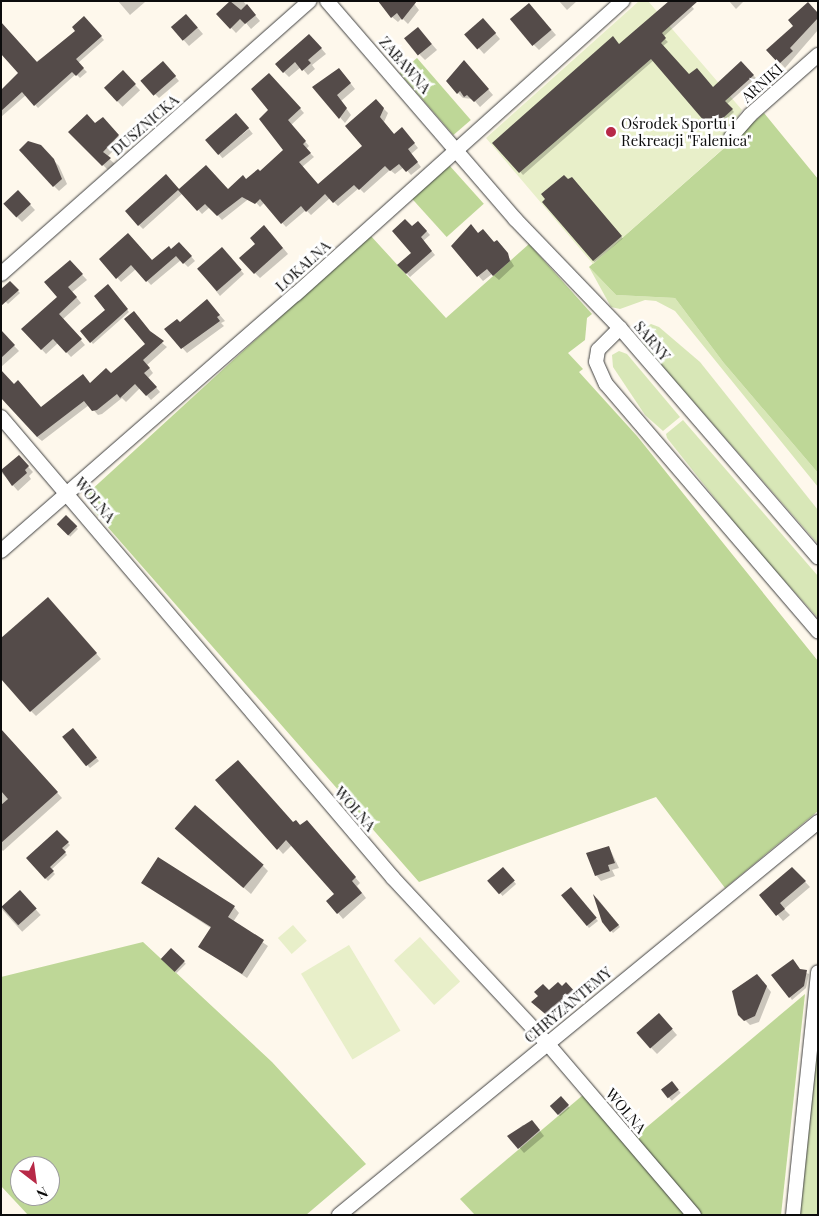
<!DOCTYPE html>
<html>
<head>
<meta charset="utf-8">
<style>
	body { margin:0 }
	#map { position:relative; width:819px; height:1216px; overflow:hidden; background:#fef8ec; font-family:"Playfair Display",serif }
	div>[style] { position:absolute }
	[style*='--x'] { left:calc(var(--x)*1px); top:calc(var(--y)*1px); width:calc(var(--w)*1px); rotate:calc(var(--a)*1deg) }
	.green>* { inset:0; background:#d8e7b7 }
	.forest>* { inset:0; background:#bed797; transform-origin:0 0 }
	.pitch>* { inset:0; background:#e8efc9; transform-origin:0 0 }
	.shadow>* { inset:0; background:#0003; transform-origin:0 0 }
	.building>* { inset:0; background:#544b49; transform-origin:0 0 }
	.roads { filter:drop-shadow(0 0 1px #3f3f3f) drop-shadow(0 0 1px #3f3f3f) }
	.minor>* { height:14px; margin:-7px; padding:0 7px; transform-origin:7px; border-radius:7px; background:#fff }
	.dots>* { width:14px; height:14px; translate:-50% -50%; box-sizing:border-box; border:2px solid #fff; border-radius:50% }
	span { translate:-50% -50%; white-space:nowrap; text-align:center; line-height:1.15; -webkit-text-stroke:5px #fff; paint-order:stroke }
	.street-label { font-size:15px; color:#0c0c0c }
	.poi-label { font-size:15px; color:#0c0c0c }
	.left { translate:0 -50%; text-align:left }
	.frame { position:absolute; inset:0; border:2px solid #0c0c0c; pointer-events:none }
	.north { position:absolute; left:10px; top:1156px; width:50px; height:50px; box-sizing:border-box; background:#fff; border:1px solid #9e9e9e; border-radius:50%; rotate:150deg; font-size:14px; font-weight:700; line-height:20px; text-align:center; color:#0c0c0c }
	.north::after { content:''; display:block; margin:auto; width:18px; height:22px; background:#b72947; clip-path:polygon(50% 0,100% 100%,50% 72%,0 100%) }
</style>
</head>
<body>
<div id="map">
	<div class="green">
		<div style="clip-path:polygon(589px 267px,616px 295px,675px 298px,723px 362px,818px 473px,818px 487px,675px 311px,656px 301px,645px 300px,620px 309px,611px 307px)"></div>
		<div style="clip-path:polygon(651px 324px,659px 327px,700px 362px,818px 510px,818px 544px,642px 343px,641px 330px)"></div>
		<div style="clip-path:polygon(619px 351px,627px 354px,680px 417px,663px 431px,645px 415px,613px 367px,612px 355px)"></div>
		<div style="clip-path:polygon(683px 420px,818px 576px,818px 618px,752px 545px,667px 438px,666px 434px)"></div>
		<div style="clip-path:polygon(818px 1032px,818px 1215px,799px 1215px)"></div>
	</div>
	<div class="forest">
		<div style="left:417px;top:58px;width:82px;height:23px;rotate:49deg"></div>
		<div style="clip-path:polygon(764px 113px,818px 179px,818px 473px,723px 362px,675px 298px,616px 295px,589px 267px)"></div>
		<div style="left:449px;top:165px;width:52px;height:50px;rotate:48deg"></div>
		<div style="clip-path:polygon(370px 235px,446px 318px,529px 244px,592px 314px,587px 318px,585px 340px,568px 353px,583px 369px,579px 372px,637px 436px,818px 661px,818px 811px,725px 888px,656px 797px,419px 882px,91px 508px,88px 493px)"></div>
		<div style="clip-path:polygon(evenodd,143px 942px,272px 1062px,366px 1164px,306px 1215px,28px 1215px,1px 1186px,1px 977px,143px 942px,20px 1166px,50px 1166px,50px 1196px,20px 1196px,20px 1166px)"></div>
		<div style="clip-path:polygon(805px 994px,781px 1215px,702px 1215px,635px 1137px)"></div>
		<div style="clip-path:polygon(583px 1095px,687px 1215px,475px 1215px,460px 1199px)"></div>
	</div>
	<div class="pitch">
		<div style="clip-path:polygon(639px 1px,648px 1px,742px 110px,731px 129px,733px 140px,593px 264px,486px 138px)"></div>
		<div style="left:293px;top:925px;width:21px;height:20px;rotate:49deg"></div>
		<div style="left:420px;top:937px;width:60px;height:35px;rotate:48deg"></div>
		<div style="left:349px;top:945px;width:100px;height:56px;rotate:59deg"></div>
	</div>
	<div class="shadow">
		<div style="clip-path:polygon(118px 1px,144px 1px,145px 2px,130px 15px)"></div>
		<div style="clip-path:polygon(232px 1px,243px 1px,260px 21px,251px 29px,246px 23px,236px 33px,218px 14px)"></div>
		<div style="clip-path:polygon(389px 1px,412px 1px,419px 10px,408px 24px,402px 18px,398px 22px,392px 17px)"></div>
		<div style="clip-path:polygon(559px 1px,577px 1px,567px 10px)"></div>
		<div style="clip-path:polygon(687px 1px,694px 9px,663px 37px,668px 42px,663px 46px,689px 76px,713px 88px,741px 63px,756px 78px,727px 104px,734px 112px,714px 130px,654px 60px,523px 175px,494px 143px,620px 45px)"></div>
		<div style="clip-path:polygon(729px 1px,744px 1px,736px 9px)"></div>
		<div style="clip-path:polygon(534px 10px,556px 35px,539px 50px,534px 45px)"></div>
		<div style="clip-path:polygon(818px 14px,818px 30px,785px 68px,768px 50px)"></div>
		<div style="clip-path:polygon(84px 18px,104px 40px,78px 63px,87px 72px,80px 78px,76px 74px,38px 108px,26px 95px,1px 117px,1px 96px,6px 85px,77px 31px)"></div>
		<div style="clip-path:polygon(191px 20px,203px 34px,189px 46px,172px 27px)"></div>
		<div style="clip-path:polygon(488px 25px,500px 39px,484px 54px,467px 35px)"></div>
		<div style="clip-path:polygon(423px 34px,437px 50px,425px 60px,420px 55px)"></div>
		<div style="clip-path:polygon(314px 40px,326px 54px,312px 65px,315px 69px,308px 75px,301px 67px,289px 77px,284px 72px)"></div>
		<div style="clip-path:polygon(167px 67px,179px 81px,159px 98px,155px 94px)"></div>
		<div style="clip-path:polygon(469px 67px,493px 95px,480px 107px,473px 99px,463px 98px,458px 93px)"></div>
		<div style="left:123px;top:72px;width:25px;height:24px;rotate:47deg"></div>
		<div style="clip-path:polygon(344px 75px,355px 89px,341px 101px,351px 115px,345px 123px,314px 88px)"></div>
		<div style="clip-path:polygon(273px 78px,304px 113px,291px 125px,309px 146px,306px 149px,314px 157px,302px 167px,318px 186px,364px 146px,376px 101px,388px 113px,384px 122px,395px 135px,406px 133px,418px 148px,411px 154px,421px 167px,411px 175px,404px 167px,395px 174px,390px 170px,364px 193px,359px 188px,338px 206px,330px 198px,311px 215px,306px 210px,286px 227px,264px 203px,260px 207px,251px 197px,222px 220px,210px 207px,202px 214px,183px 193px,143px 229px,139px 225px,166px 176px,180px 190px,228px 190px,260px 173px,285px 150px,270px 110px)"></div>
		<div style="clip-path:polygon(108px 124px,123px 141px,107px 157px,115px 164px,108px 170px,70px 132px)"></div>
		<div style="left:249px;top:129px;width:6px;height:39px;rotate:51deg"></div>
		<div style="clip-path:polygon(40px 146px,59px 166px,67px 184px,59px 191px,54px 186px)"></div>
		<div style="left:572px;top:178px;width:79px;height:37px;rotate:50deg"></div>
		<div style="clip-path:polygon(23px 197px,35px 210px,22px 222px,17px 217px)"></div>
		<div style="clip-path:polygon(422px 226px,430px 235px,423px 241px,435px 255px,410px 277px,399px 265px,412px 253px,412px 228px)"></div>
		<div style="clip-path:polygon(270px 232px,288px 254px,260px 278px,255px 273px)"></div>
		<div style="clip-path:polygon(479px 234px,502px 246px,514px 266px,499px 280px,492px 274px,483px 281px,452px 246px)"></div>
		<div style="clip-path:polygon(183px 247px,195px 261px,188px 267px,181px 260px,151px 285px,136px 269px,121px 282px,101px 259px,152px 262px,171px 250px)"></div>
		<div style="clip-path:polygon(225px 252px,244px 274px,220px 296px,198px 268px)"></div>
		<div style="clip-path:polygon(70px 262px,87px 280px,72px 292px,81px 303px,63px 319px,85px 345px,71px 357px,58px 343px,46px 354px,23px 329px,58px 297px)"></div>
		<div style="clip-path:polygon(10px 283px,20px 293px,8px 304px,1px 297px)"></div>
		<div style="clip-path:polygon(110px 288px,129px 312px,93px 344px,82px 331px,107px 310px)"></div>
		<div style="clip-path:polygon(212px 306px,225px 321px,221px 323px,224px 326px,187px 353px,166px 330px)"></div>
		<div style="clip-path:polygon(1px 332px,19px 351px,1px 367px)"></div>
		<div style="clip-path:polygon(151px 334px,167px 347px,147px 365px,153px 373px,148px 378px,160px 392px,151px 400px,140px 388px,126px 402px,122px 398px,102px 414px,98px 415px,89px 405px,42px 441px,37px 437px,14px 386px,42px 409px,111px 374px,147px 344px)"></div>
		<div style="clip-path:polygon(19px 457px,33px 472px,29px 476px,31px 479px,18px 491px,1px 472px)"></div>
		<div style="left:66px;top:517px;width:17px;height:11px;rotate:45deg"></div>
		<div style="clip-path:polygon(53px 604px,101px 659px,36px 716px,31px 711px)"></div>
		<div style="clip-path:polygon(1px 731px,62px 798px,3px 851px,1px 849px)"></div>
		<div style="clip-path:polygon(75px 732px,99px 761px,90px 768px,88px 766px)"></div>
		<div style="clip-path:polygon(217px 780px,293px 823px,312px 827px,360px 883px,357px 886px,366px 898px,343px 919px,328px 901px,336px 894px,292px 845px,283px 854px)"></div>
		<div style="clip-path:polygon(57px 832px,70px 845px,64px 851px,67px 855px,51px 870px,55px 874px,48px 881px,27px 858px)"></div>
		<div style="clip-path:polygon(182px 834px,263px 866px,268px 871px,251px 894px)"></div>
		<div style="clip-path:polygon(609px 847px,619px 868px,612px 870px,615px 876px,601px 881px,596px 875px)"></div>
		<div style="clip-path:polygon(792px 868px,810px 887px,784px 909px,790px 915px,783px 921px,761px 895px)"></div>
		<div style="left:503px;top:869px;width:20px;height:18px;rotate:49deg"></div>
		<div style="clip-path:polygon(143px 883px,234px 907px,239px 913px,233px 922px,268px 946px,247px 978px,200px 946px,212px 929px)"></div>
		<div style="clip-path:polygon(573px 891px,598px 921px,589px 928px,563px 895px)"></div>
		<div style="left:20px;top:892px;width:31px;height:25px;rotate:48deg"></div>
		<div style="clip-path:polygon(597px 898px,620px 927px,613px 933px,603px 921px)"></div>
		<div style="left:171px;top:949px;width:21px;height:13px;rotate:45deg"></div>
		<div style="clip-path:polygon(801px 971px,809px 974px,806px 988px,792px 1000px,773px 975px)"></div>
		<div style="clip-path:polygon(762px 981px,771px 992px,759px 1022px,750px 1025px,739px 1014px)"></div>
		<div style="clip-path:polygon(562px 988px,571px 989px,581px 1000px,556px 1022px,533px 1002px)"></div>
		<div style="clip-path:polygon(664px 1020px,677px 1035px,657px 1054px,637px 1033px)"></div>
		<div style="left:672px;top:1083px;width:13px;height:12px;rotate:48deg"></div>
		<div style="left:561px;top:1098px;width:13px;height:13px;rotate:48deg"></div>
		<div style="clip-path:polygon(523px 1125px,537px 1127px,544px 1136px,524px 1153px,509px 1136px)"></div>
	</div>
	<div class="building">
		<div style="clip-path:polygon(230px 1px,241px 10px,247px 4px,256px 15px,245px 24px,240px 19px,230px 29px,216px 14px)"></div>
		<div style="clip-path:polygon(378px 1px,417px 1px,402px 20px,397px 13px,391px 18px)"></div>
		<div style="clip-path:polygon(669px 1px,698px 1px,662px 33px,666px 38px,661px 43px,689px 74px,697px 68px,713px 87px,741px 61px,754px 75px,725px 101px,733px 109px,711px 129px,651px 59px,519px 173px,492px 143px,613px 36px,619px 44px)"></div>
		<div style="clip-path:polygon(808px 2px,818px 13px,818px 18px,790px 48px,793px 51px,779px 64px,766px 50px,793px 26px,788px 20px)"></div>
		<div style="left:529px;top:3px;width:35px;height:25px;rotate:50deg"></div>
		<div style="left:186px;top:14px;width:18px;height:20px;rotate:49deg"></div>
		<div style="clip-path:polygon(84px 16px,102px 36px,76px 59px,84px 68px,76px 76px,72px 72px,34px 106px,22px 92px,1px 111px,1px 90px,18px 73px,1px 54px,1px 22px,37px 62px,75px 31px,72px 27px)"></div>
		<div style="left:483px;top:18px;width:20px;height:25px;rotate:49deg"></div>
		<div style="left:418px;top:27px;width:22px;height:18px;rotate:51deg"></div>
		<div style="clip-path:polygon(309px 34px,322px 48px,308px 60px,311px 63px,302px 71px,295px 62px,283px 73px,275px 64px)"></div>
		<div style="clip-path:polygon(464px 60px,489px 89px,474px 102px,467px 95px,464px 97px,460px 91px,457px 94px,446px 81px)"></div>
		<div style="left:163px;top:61px;width:20px;height:30px;rotate:49deg"></div>
		<div style="clip-path:polygon(339px 68px,351px 83px,337px 95px,347px 108px,339px 119px,312px 87px)"></div>
		<div style="left:123px;top:70px;width:19px;height:26px;rotate:47deg"></div>
		<div style="clip-path:polygon(269px 73px,301px 108px,288px 120px,306px 141px,303px 144px,311px 153px,299px 162px,318px 184px,362px 146px,345px 126px,376px 99px,384px 108px,380px 117px,394px 134px,402px 127px,415px 143px,408px 149px,418px 162px,406px 172px,399px 164px,390px 171px,385px 166px,359px 190px,354px 185px,333px 203px,325px 194px,306px 212px,301px 206px,281px 224px,260px 199px,255px 204px,242px 197px,217px 216px,205px 204px,197px 211px,178px 190px,138px 226px,125px 211px,166px 174px,179px 189px,206px 165px,228px 189px,243px 175px,246px 179px,258px 169px,260px 171px,283px 150px,259px 119px,268px 110px,251px 89px)"></div>
		<div style="left:236px;top:113px;width:20px;height:41px;rotate:49deg"></div>
		<div style="clip-path:polygon(87px 114px,95px 123px,103px 117px,119px 135px,103px 152px,111px 158px,102px 166px,68px 132px)"></div>
		<div style="clip-path:polygon(28px 141px,41px 145px,54px 159px,62px 179px,53px 187px,19px 150px)"></div>
		<div style="clip-path:polygon(564px 175px,568px 179px,572px 177px,622px 236px,593px 261px,542px 202px,545px 199px,541px 194px)"></div>
		<div style="left:18px;top:190px;width:19px;height:20px;rotate:47deg"></div>
		<div style="clip-path:polygon(405px 219px,412px 226px,418px 221px,427px 231px,421px 237px,432px 251px,406px 274px,397px 265px,411px 253px,392px 231px)"></div>
		<div style="clip-path:polygon(471px 224px,478px 233px,483px 229px,494px 242px,497px 240px,508px 253px,510px 261px,493px 276px,487px 269px,477px 277px,451px 246px)"></div>
		<div style="clip-path:polygon(264px 225px,283px 248px,254px 274px,239px 258px,255px 244px,250px 238px)"></div>
		<div style="clip-path:polygon(128px 233px,152px 260px,169px 246px,171px 249px,179px 242px,192px 256px,183px 264px,176px 256px,146px 282px,131px 265px,116px 279px,99px 259px)"></div>
		<div style="left:222px;top:247px;width:30px;height:33px;rotate:49deg"></div>
		<div style="clip-path:polygon(70px 260px,83px 274px,68px 287px,77px 297px,59px 314px,82px 339px,66px 353px,53px 339px,41px 350px,21px 329px,57px 297px,44px 282px)"></div>
		<div style="clip-path:polygon(10px 281px,19px 290px,1px 306px,1px 289px)"></div>
		<div style="clip-path:polygon(108px 284px,128px 309px,90px 343px,80px 331px,105px 310px,94px 296px)"></div>
		<div style="clip-path:polygon(207px 299px,220px 315px,217px 317px,220px 321px,181px 349px,164px 329px,177px 319px,180px 322px)"></div>
		<div style="clip-path:polygon(134px 311px,150px 331px,164px 341px,143px 360px,150px 368px,144px 373px,157px 387px,146px 396px,135px 384px,120px 398px,117px 394px,97px 410px,92px 411px,84px 401px,37px 437px,1px 398px,1px 370px,14px 384px,18px 380px,41px 407px,83px 374px,90px 383px,106px 368px,111px 373px,145px 344px,124px 319px)"></div>
		<div style="clip-path:polygon(1px 330px,15px 345px,1px 358px)"></div>
		<div style="clip-path:polygon(19px 455px,29px 466px,25px 470px,27px 473px,12px 486px,1px 470px)"></div>
		<div style="left:66px;top:515px;width:16px;height:13px;rotate:45deg"></div>
		<div style="clip-path:polygon(48px 597px,97px 653px,30px 712px,1px 679px,1px 638px)"></div>
		<div style="left:73px;top:728px;width:38px;height:14px;rotate:51deg"></div>
		<div style="clip-path:polygon(1px 729px,58px 792px,1px 843px,1px 805px,8px 799px,1px 791px)"></div>
		<div style="clip-path:polygon(238px 760px,293px 822px,296px 820px,300px 825px,307px 820px,356px 877px,352px 881px,362px 893px,337px 914px,326px 901px,334px 894px,286px 840px,277px 850px,215px 780px)"></div>
		<div style="left:195px;top:805px;width:91px;height:31px;rotate:41deg"></div>
		<div style="clip-path:polygon(57px 830px,69px 842px,62px 848px,66px 852px,50px 867px,54px 871px,45px 879px,26px 858px)"></div>
		<div style="clip-path:polygon(609px 846px,615px 863px,608px 865px,610px 871px,595px 876px,586px 853px)"></div>
		<div style="clip-path:polygon(158px 857px,235px 906px,228px 917px,264px 940px,242px 974px,198px 947px,211px 927px,141px 883px)"></div>
		<div style="left:503px;top:867px;width:18px;height:21px;rotate:49deg"></div>
		<div style="clip-path:polygon(792px 867px,806px 881px,780px 903px,785px 909px,776px 916px,759px 895px)"></div>
		<div style="left:571px;top:887px;width:40px;height:13px;rotate:50deg"></div>
		<div style="left:20px;top:890px;width:25px;height:25px;rotate:48deg"></div>
		<div style="clip-path:polygon(593px 894px,619px 925px,610px 932px,602px 922px)"></div>
		<div style="left:171px;top:948px;width:19px;height:15px;rotate:43deg"></div>
		<div style="clip-path:polygon(793px 959px,800px 969px,807px 970px,804px 986px,789px 998px,771px 975px)"></div>
		<div style="clip-path:polygon(757px 974px,767px 986px,755px 1016px,744px 1021px,738px 1015px,732px 991px)"></div>
		<div style="clip-path:polygon(558px 982px,562px 986px,566px 982px,577px 994px,550px 1018px,531px 1002px,538px 996px,534px 992px,543px 984px,549px 990px)"></div>
		<div style="left:659px;top:1013px;width:21px;height:30px;rotate:49deg"></div>
		<div style="left:672px;top:1081px;width:11px;height:14px;rotate:52deg"></div>
		<div style="left:561px;top:1096px;width:12px;height:15px;rotate:48deg"></div>
		<div style="clip-path:polygon(532px 1120px,540px 1130px,518px 1149px,507px 1136px)"></div>
	</div>
	<div class="roads">
		<div class="minor">
			<div style="--x:327;--y:1;--w:288;--a:49.2"></div>
			<div style="--x:515;--y:219;--w:151;--a:46.1"></div>
			<div style="--x:620;--y:328;--w:303;--a:49.2"></div>
			<div style="--x:731;--y:137;--w:29;--a:-49"></div>
			<div style="--x:750;--y:115;--w:91;--a:-41.4"></div>
			<div style="--x:1;--y:274;--w:412;--a:-41.5"></div>
			<div style="--x:620;--y:328;--w:31;--a:135"></div>
			<div style="--x:598;--y:350;--w:12;--a:99"></div>
			<div style="--x:596;--y:362;--w:24;--a:66"></div>
			<div style="--x:606;--y:384;--w:326;--a:49.4"></div>
			<div style="--x:1;--y:417;--w:605;--a:49.62"></div>
			<div style="--x:393;--y:878;--w:226;--a:47"></div>
			<div style="--x:547;--y:1043;--w:226;--a:49.5"></div>
			<div style="--x:1;--y:551;--w:391;--a:-41.1"></div>
			<div style="--x:296;--y:294;--w:439;--a:-41.9"></div>
			<div style="--x:339;--y:1215;--w:620;--a:-39.37"></div>
			<div style="--x:793;--y:1215;--w:244;--a:-84.1"></div>
		</div>
	</div>
	<div class="dots">
		<div style="left:611px;top:132px;background:#b72947"></div>
	</div>
	<div class="street-label">
		<span style="left:405px;top:65px;rotate:49deg">ZABAWNA</span>
		<span style="left:762px;top:83px;rotate:-42deg">ARNIKI</span>
		<span style="left:145px;top:125px;rotate:-41deg">DUSZNICKA</span>
		<span style="left:303px;top:266px;rotate:-42deg">LOKALNA</span>
		<span style="left:652px;top:341px;rotate:50deg">SARNY</span>
		<span style="left:95px;top:500px;rotate:50deg">WOLNA</span>
		<span style="left:355px;top:809px;rotate:49deg">WOLNA</span>
		<span style="left:568px;top:1005px;rotate:-40deg">CHRYZANTEMY</span>
		<span style="left:626px;top:1111px;rotate:50deg">WOLNA</span>
	</div>
	<div class="poi-label">
		<span class="left" style="left:621px;top:132px">Ośrodek Sportu i<br>Rekreacji "Falenica"</span>
	</div>
	<div class="frame"></div>
	<div class="north">N</div>
</div>
</body>
</html>
